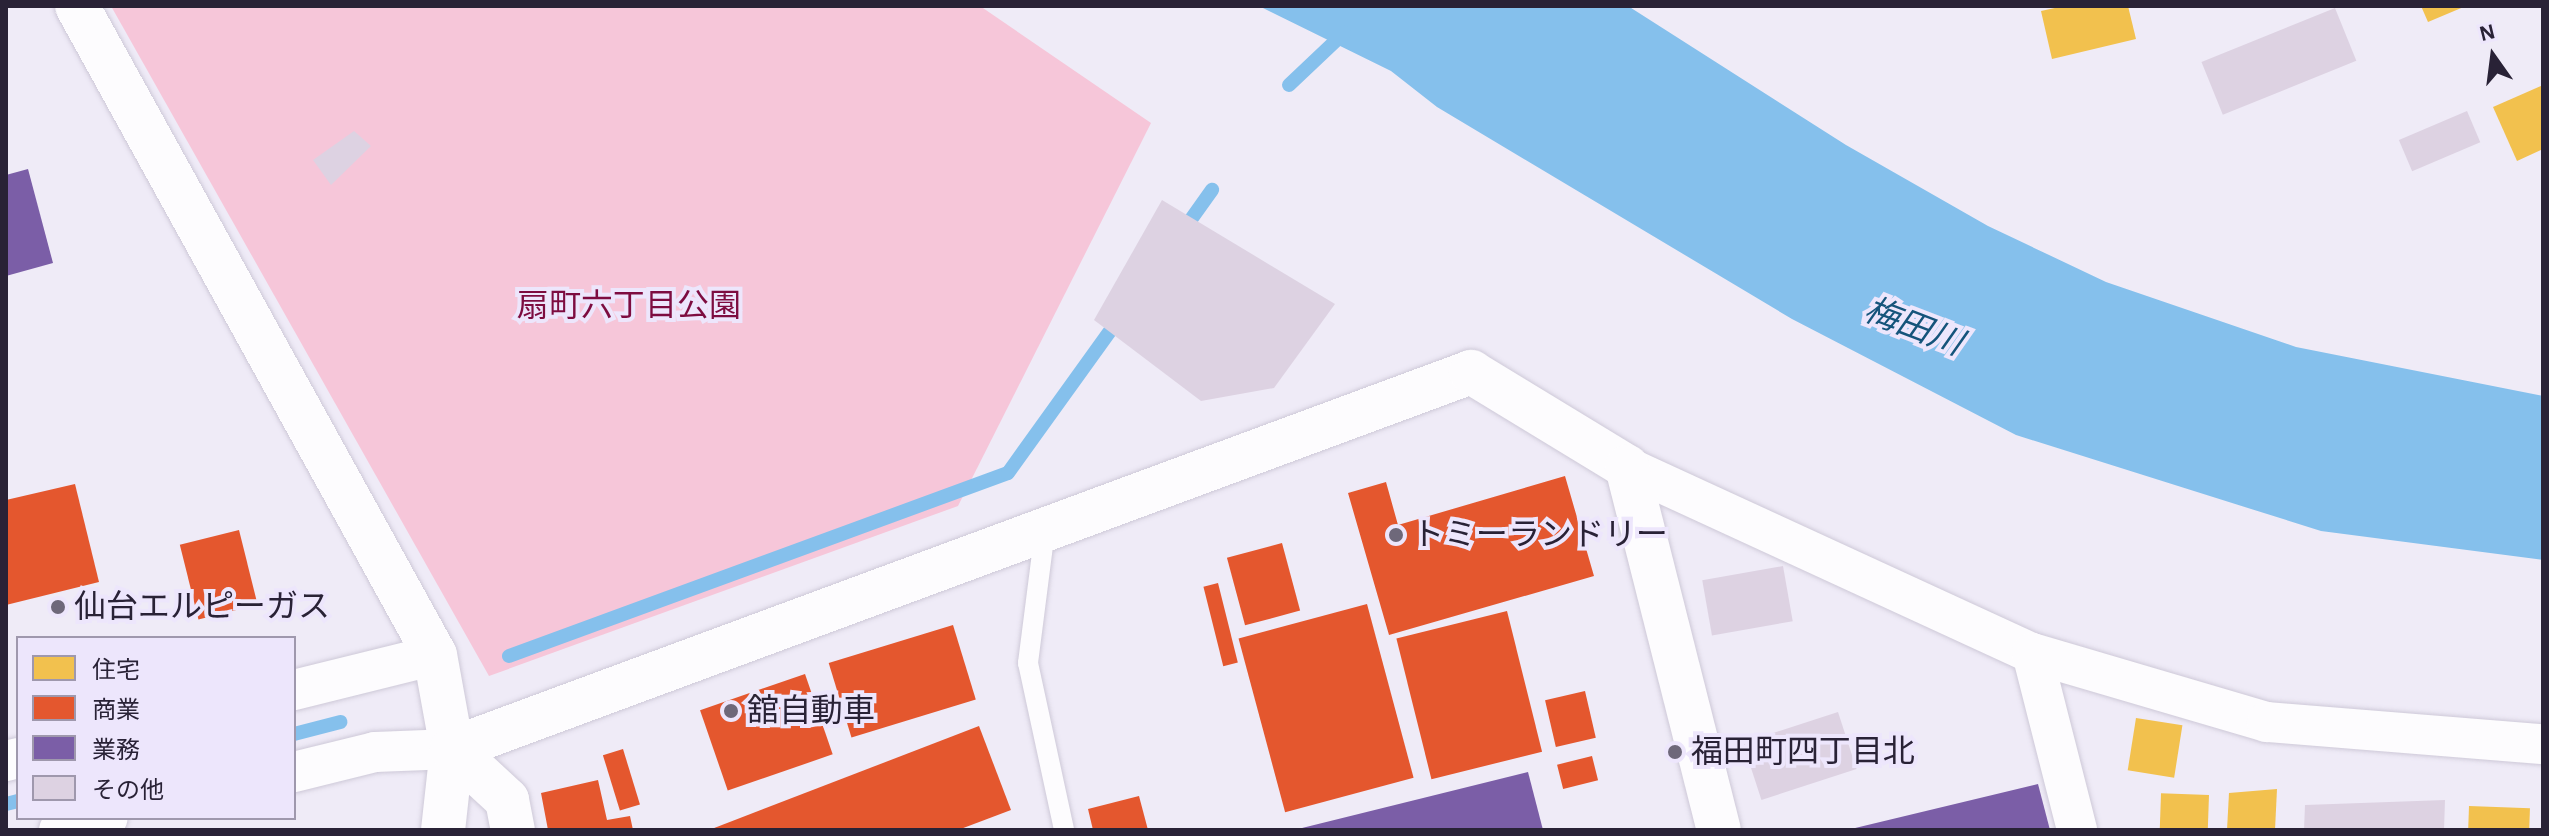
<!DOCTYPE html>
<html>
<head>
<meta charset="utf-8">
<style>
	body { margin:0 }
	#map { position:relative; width:2549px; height:836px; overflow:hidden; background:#efebf7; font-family:"Alegreya Sans","Noto Sans JP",sans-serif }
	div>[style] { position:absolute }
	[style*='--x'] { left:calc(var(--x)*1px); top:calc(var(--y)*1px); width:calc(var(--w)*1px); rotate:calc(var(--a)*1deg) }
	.green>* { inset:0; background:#f6c6d9 }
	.water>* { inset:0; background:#85c0ec }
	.homes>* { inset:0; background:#f2c14e; transform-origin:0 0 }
	.shops>* { inset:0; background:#e4572e; transform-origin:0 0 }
	.offices>* { inset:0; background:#7b5ea7 }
	.stream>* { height:14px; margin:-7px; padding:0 7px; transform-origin:7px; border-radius:7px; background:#85c0ec }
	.building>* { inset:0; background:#ddd2e2; transform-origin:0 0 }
	.roads { filter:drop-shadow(0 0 2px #cec9d8) drop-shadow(0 0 2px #cec9d8) }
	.service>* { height:20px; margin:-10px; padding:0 10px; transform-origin:10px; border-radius:10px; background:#fdfcfe }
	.minor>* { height:40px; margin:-20px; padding:0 20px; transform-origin:20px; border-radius:20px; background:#fdfcfe }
	.tertiary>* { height:44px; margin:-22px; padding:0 22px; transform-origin:22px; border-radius:22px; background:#fdfcfe }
	.dots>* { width:22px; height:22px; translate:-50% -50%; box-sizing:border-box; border:4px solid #ede6fc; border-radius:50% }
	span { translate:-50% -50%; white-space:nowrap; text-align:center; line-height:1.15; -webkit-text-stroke:8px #ede6fc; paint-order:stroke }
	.park-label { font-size:32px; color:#7d0c40 }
	.poi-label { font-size:32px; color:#292236 }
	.left { translate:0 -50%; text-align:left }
	.water-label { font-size:34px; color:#15547b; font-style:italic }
	.frame { position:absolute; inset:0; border:8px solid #292236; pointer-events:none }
	.legend { position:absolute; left:16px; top:636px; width:280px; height:184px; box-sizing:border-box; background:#ede6fc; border:2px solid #9f98ad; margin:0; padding:10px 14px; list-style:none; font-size:24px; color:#292236 }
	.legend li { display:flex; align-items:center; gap:16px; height:40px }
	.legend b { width:40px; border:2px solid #9f98ad }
	.north { position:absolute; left:2453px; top:16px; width:80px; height:80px; -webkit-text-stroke:6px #ede6fc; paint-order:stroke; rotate:346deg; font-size:22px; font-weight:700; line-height:32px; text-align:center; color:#292236 }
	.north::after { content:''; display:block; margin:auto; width:28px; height:36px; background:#292236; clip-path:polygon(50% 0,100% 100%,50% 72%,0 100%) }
</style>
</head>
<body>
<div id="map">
	<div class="green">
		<div style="clip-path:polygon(111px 6px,980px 6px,1151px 123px,958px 506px,489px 676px)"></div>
	</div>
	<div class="water">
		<div style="clip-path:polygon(1259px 6px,1628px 6px,1846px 145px,1988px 226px,2106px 282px,2296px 347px,2543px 396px,2543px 560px,2321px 531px,2016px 435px,1792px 319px,1437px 107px,1391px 71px)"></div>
	</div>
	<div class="homes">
		<div style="clip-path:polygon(2064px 6px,2128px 6px,2136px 39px,2052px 59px,2041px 11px)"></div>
		<div style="clip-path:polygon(2421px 6px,2466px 6px,2428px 22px)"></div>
		<div style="clip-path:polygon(2543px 85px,2543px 149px,2517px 161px,2493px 107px)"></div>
		<div style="left:2136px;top:718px;width:47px;height:53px;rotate:9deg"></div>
		<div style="clip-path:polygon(2277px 789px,2275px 830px,2227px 830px,2229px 793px)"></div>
		<div style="left:2209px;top:795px;width:35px;height:48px;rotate:92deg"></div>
		<div style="left:2469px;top:806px;width:61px;height:24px;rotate:2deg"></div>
	</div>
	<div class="shops">
		<div style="clip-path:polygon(1565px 476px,1594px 576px,1389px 635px,1348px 493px,1386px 482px,1398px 525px)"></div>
		<div style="clip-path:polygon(75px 484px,99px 582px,6px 605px,6px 500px)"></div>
		<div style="left:239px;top:530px;width:77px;height:61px;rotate:76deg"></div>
		<div style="left:1282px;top:543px;width:70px;height:57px;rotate:75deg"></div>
		<div style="left:1218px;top:583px;width:82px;height:15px;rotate:76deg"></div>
		<div style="left:1367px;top:604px;width:180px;height:133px;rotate:75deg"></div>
		<div style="left:1507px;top:611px;width:145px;height:114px;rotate:76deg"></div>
		<div style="left:953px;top:625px;width:78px;height:130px;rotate:73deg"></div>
		<div style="left:805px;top:674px;width:85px;height:111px;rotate:71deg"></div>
		<div style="left:1585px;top:691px;width:48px;height:41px;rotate:77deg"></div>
		<div style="clip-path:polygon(979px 726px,1011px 810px,958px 830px,709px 830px)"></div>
		<div style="left:623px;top:749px;width:58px;height:21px;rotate:73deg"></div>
		<div style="left:1592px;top:756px;width:25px;height:36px;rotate:76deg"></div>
		<div style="clip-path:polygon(598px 780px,607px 820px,630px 816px,633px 830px,548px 830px,541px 793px)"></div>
		<div style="clip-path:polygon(1139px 796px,1148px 830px,1093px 830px,1088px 809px)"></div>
	</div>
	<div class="offices">
		<div style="clip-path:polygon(28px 169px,53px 263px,6px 276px,6px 175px)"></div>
		<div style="clip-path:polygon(1528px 772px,1543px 830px,1298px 830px,1298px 829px)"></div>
		<div style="clip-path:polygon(2038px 784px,2050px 830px,1851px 830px,1851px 829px)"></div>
	</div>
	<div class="stream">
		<div style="--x:1289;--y:85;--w:76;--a:-43.4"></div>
		<div style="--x:1182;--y:232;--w:52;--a:-54.5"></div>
		<div style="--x:509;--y:656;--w:531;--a:-20.14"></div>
		<div style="--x:1008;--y:473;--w:192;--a:-54.3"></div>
		<div style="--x:294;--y:734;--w:48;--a:-14.6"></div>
		<div style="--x:6;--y:804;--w:12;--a:-14"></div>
	</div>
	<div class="building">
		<div style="left:2335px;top:8px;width:57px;height:144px;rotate:68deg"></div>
		<div style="left:2467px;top:111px;width:34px;height:74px;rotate:67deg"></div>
		<div style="clip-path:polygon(354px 131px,371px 146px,331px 185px,313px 160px)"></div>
		<div style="clip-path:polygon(1162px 200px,1335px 304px,1274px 388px,1201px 401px,1094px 320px)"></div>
		<div style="left:1783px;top:566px;width:56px;height:82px;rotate:80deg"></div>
		<div style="left:1838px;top:712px;width:60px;height:100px;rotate:72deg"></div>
		<div style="clip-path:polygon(2445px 800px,2444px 830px,2304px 830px,2305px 805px)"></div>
	</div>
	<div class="roads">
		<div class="service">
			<div style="--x:1045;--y:530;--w:134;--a:97.3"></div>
			<div style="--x:1028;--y:663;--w:171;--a:77.8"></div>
		</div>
		<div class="minor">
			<div style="--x:1627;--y:467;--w:446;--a:24.7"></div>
			<div style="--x:2032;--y:653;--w:245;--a:16.4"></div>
			<div style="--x:2267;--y:722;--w:277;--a:4.6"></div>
			<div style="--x:2032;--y:653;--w:183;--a:75.7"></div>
			<div style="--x:294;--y:690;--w:145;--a:-13.9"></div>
			<div style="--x:6;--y:761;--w:12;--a:-14"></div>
			<div style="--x:294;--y:772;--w:83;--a:-13.9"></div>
			<div style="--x:375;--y:752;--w:77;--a:-2.2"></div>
			<div style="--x:59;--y:830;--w:50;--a:-13.8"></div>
		</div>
		<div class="tertiary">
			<div style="--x:77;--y:6;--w:741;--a:61.12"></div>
			<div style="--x:435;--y:655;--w:96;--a:79.7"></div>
			<div style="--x:452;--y:749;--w:81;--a:96.3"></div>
			<div style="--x:452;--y:749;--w:1087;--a:-20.3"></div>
			<div style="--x:1471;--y:372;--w:183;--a:31.3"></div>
			<div style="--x:1627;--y:467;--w:374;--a:75.8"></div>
			<div style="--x:452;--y:749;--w:75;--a:42.8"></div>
			<div style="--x:507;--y:800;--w:31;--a:79"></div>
		</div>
	</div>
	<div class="dots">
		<div style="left:1396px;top:535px;background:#6e687a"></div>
		<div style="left:58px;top:607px;background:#6e687a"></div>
		<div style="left:731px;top:711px;background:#6e687a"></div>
		<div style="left:1675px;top:752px;background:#6e687a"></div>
	</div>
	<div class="park-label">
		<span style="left:629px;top:306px">扇町六丁目公園</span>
	</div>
	<div class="poi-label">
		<span class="left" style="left:1412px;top:535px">トミーランドリー</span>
		<span class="left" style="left:74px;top:607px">仙台エルピーガス</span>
		<span class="left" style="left:747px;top:711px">舘自動車</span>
		<span class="left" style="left:1691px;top:752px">福田町四丁目北</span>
	</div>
	<div class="water-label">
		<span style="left:1913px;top:328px;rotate:21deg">梅田川</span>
	</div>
	<div class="frame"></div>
	<ul class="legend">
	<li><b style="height:22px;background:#f2c14e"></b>住宅</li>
	<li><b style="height:22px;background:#e4572e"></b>商業</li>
	<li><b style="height:22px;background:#7b5ea7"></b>業務</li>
	<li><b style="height:22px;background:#ddd2e2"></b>その他</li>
	</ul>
	<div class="north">N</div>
</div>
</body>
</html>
